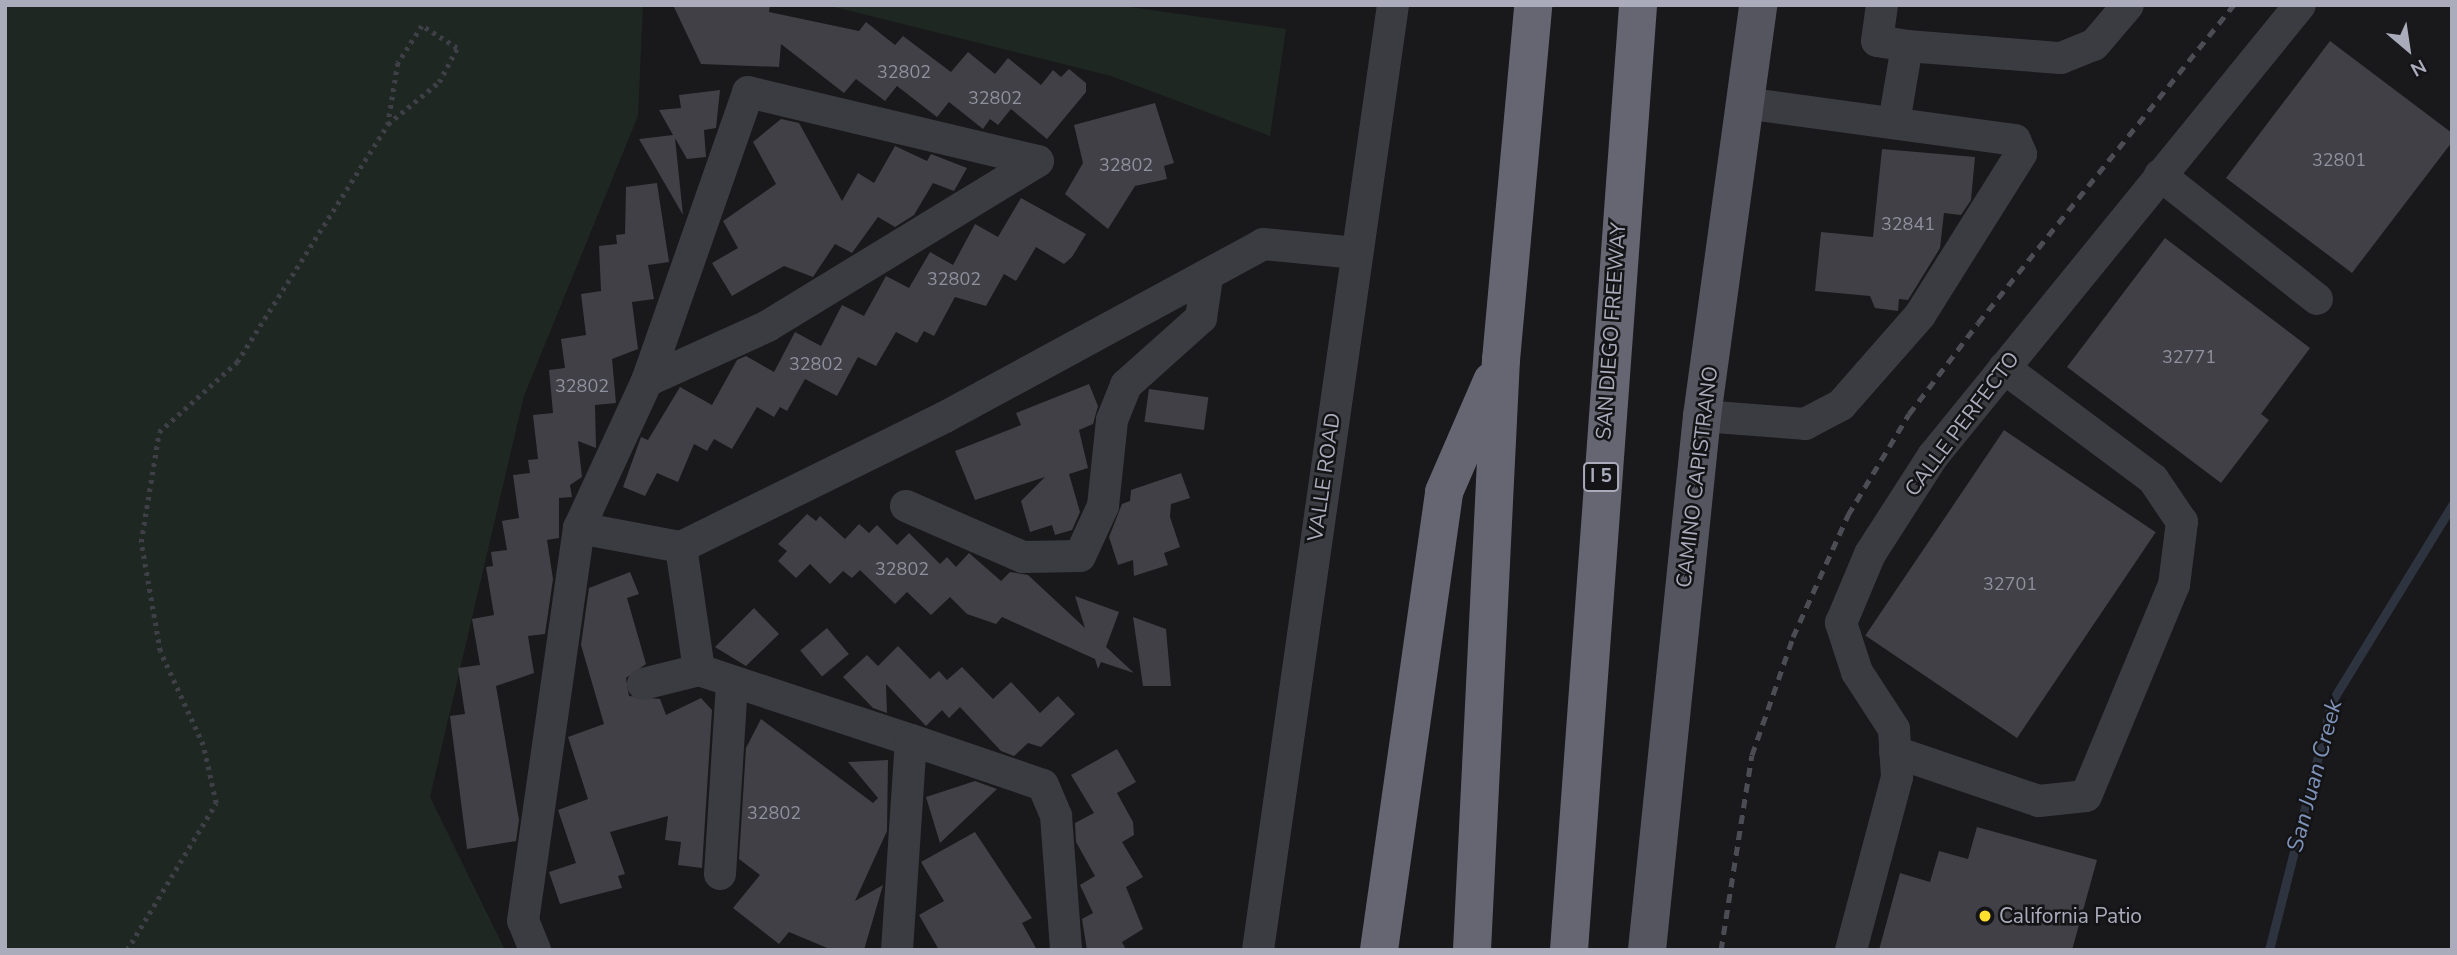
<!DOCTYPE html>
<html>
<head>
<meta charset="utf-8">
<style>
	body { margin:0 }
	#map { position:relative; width:2457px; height:955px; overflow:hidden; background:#19181b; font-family:"Nunito Sans",sans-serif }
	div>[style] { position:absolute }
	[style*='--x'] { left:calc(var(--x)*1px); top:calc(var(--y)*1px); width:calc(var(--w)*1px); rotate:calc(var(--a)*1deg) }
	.green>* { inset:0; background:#1e2721 }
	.stream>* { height:9px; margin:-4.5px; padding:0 4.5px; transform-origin:4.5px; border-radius:4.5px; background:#2d3440 }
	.building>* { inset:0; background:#404046; transform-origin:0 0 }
	.path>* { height:4.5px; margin-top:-2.25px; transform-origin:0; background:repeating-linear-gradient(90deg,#3f4047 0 3.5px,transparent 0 8.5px) }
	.minor>* { height:32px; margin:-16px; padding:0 16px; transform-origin:16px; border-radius:16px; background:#3b3b42 }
	.major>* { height:38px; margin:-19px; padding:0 19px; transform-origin:19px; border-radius:19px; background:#555560 }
	.highway>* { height:38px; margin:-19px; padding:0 19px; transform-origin:19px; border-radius:19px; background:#656672 }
	.rail>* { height:5px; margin-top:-2.5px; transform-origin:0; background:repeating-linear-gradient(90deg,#4c4c55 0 9px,transparent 0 16px) }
	.dots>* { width:19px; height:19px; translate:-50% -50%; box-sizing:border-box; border:4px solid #141316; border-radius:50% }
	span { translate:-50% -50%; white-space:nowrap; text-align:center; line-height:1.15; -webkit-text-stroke:5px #141316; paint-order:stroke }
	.number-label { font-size:18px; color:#90919e }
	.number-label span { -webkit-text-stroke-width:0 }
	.shield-label span { padding:2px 5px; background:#141316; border:2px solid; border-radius:5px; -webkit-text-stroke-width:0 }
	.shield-label { font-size:19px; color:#aaacbc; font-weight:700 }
	.street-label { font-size:21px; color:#aaacbc }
	.poi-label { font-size:21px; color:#aaacbc }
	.left { translate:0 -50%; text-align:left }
	.water-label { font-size:23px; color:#7e93b9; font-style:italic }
	.frame { position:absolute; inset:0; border:7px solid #aaacbc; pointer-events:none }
	.north { position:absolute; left:2373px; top:14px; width:70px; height:70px; -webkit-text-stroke:5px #141316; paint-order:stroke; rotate:151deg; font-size:19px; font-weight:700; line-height:28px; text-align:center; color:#aaacbc }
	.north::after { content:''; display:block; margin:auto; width:24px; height:32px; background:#aaacbc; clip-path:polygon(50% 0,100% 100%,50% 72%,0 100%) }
</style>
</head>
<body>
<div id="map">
	<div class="green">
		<div style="clip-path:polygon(5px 5px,643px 5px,638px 116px,524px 396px,430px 797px,505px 950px,5px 950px)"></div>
		<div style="clip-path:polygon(826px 5px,1116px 5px,1286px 29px,1270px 136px,1111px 76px)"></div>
	</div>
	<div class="stream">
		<div style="--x:2269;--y:950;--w:257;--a:-75.8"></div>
		<div style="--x:2332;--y:701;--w:230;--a:-58.5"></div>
	</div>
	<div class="building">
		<div style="clip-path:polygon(673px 5px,770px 5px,769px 12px,859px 31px,866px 22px,895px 45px,903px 36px,951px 72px,968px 52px,995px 74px,1008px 58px,1041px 85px,1053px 70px,1061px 77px,1069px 69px,1086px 83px,1086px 92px,1047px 139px,1011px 109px,998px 125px,990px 119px,983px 129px,949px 102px,937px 117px,897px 86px,885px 101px,856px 79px,844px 93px,781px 44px,779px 67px,701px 64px)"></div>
		<div style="clip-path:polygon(2330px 41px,2452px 133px,2452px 142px,2352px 273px,2226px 178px)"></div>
		<div style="clip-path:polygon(720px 90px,716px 128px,704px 130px,706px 157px,687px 159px,675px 138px,683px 215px,639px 139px,673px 135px,659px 110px,681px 108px,679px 95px)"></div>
		<div style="clip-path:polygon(1155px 103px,1174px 163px,1164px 166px,1167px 179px,1135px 186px,1108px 229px,1065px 194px,1083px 163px,1074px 125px)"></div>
		<div style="clip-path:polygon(781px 119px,799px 123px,842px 201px,858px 173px,874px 183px,895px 146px,927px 161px,931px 154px,967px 168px,954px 191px,933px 183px,914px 215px,895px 227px,878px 217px,852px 253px,835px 244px,813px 277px,784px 266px,732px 296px,712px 263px,738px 248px,723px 221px,776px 184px,753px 142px)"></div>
		<div style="clip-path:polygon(1882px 149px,1975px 157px,1971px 200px,1961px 215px,1944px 213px,1940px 248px,1908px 300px,1899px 299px,1898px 311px,1875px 308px,1870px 296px,1815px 291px,1821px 232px,1873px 237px)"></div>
		<div style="clip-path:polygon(657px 183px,669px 262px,648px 265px,654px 299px,632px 302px,638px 349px,612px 359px,616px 403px,595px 405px,596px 448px,578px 441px,582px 477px,570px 485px,572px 497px,559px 498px,559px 538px,547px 540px,553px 579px,545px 634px,528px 636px,534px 673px,496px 686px,519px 820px,516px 841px,467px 849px,450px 716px,465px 714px,458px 668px,480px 665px,472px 619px,494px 615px,486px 567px,493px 566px,491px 552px,507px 550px,502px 521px,519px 518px,513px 475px,530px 473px,528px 460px,538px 459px,533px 415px,553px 413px,549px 370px,565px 368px,561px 339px,586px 335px,581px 294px,601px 291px,599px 246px,617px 244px,616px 235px,625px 234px,626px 187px)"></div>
		<div style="clip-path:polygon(1021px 198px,1086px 234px,1072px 257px,1064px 264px,1036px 247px,1016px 281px,1004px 274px,986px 306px,955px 297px,934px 336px,924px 331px,917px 343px,896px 332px,876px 366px,858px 357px,837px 396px,805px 379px,787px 411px,780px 407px,774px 417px,757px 407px,732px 449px,714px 439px,707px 451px,694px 444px,678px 482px,657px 473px,645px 496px,623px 487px,641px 437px,648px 440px,680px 387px,712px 405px,737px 360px,746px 356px,774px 372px,795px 332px,821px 346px,842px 305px,864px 316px,886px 276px,909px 288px,930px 252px,953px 265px,975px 224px,998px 237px)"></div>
		<div style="clip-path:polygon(2165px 238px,2310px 348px,2261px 414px,2269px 420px,2221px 483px,2067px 367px)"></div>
		<div style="clip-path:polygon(1089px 384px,1098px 406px,1093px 424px,1079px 430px,1088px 468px,1069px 474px,1080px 512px,1072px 530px,1055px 535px,1052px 525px,1030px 532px,1021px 501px,1045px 477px,975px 500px,955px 451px,1021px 425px,1016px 413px)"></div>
		<div style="left:1149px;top:389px;width:60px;height:33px;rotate:8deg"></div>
		<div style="left:2004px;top:430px;width:183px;height:248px;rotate:34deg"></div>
		<div style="clip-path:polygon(1181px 473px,1190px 498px,1171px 504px,1170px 517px,1180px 547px,1164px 553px,1168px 565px,1134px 576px,1133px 560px,1118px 565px,1109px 537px,1122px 504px,1130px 501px,1131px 490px)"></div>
		<div style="clip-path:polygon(807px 514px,816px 521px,820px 516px,845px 539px,859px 524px,869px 533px,877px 525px,897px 545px,909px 533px,940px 564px,947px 557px,956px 567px,969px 553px,1001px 581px,1010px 572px,1028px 575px,1085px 628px,1075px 596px,1119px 612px,1106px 647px,1134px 673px,1101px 662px,1098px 669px,1095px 659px,1002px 617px,996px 624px,967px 614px,950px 597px,931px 615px,907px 592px,895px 604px,860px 570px,852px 578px,843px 571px,830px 584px,810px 564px,796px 578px,778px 561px,787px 551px,778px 544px)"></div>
		<div style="clip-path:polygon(630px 572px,639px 594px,627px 598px,646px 664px,626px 678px,629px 696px,660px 699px,666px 715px,701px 698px,712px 710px,702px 868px,678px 865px,681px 842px,665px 840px,668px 816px,610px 832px,625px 874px,618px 876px,622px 888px,560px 904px,549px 872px,576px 863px,558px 810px,588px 799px,568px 737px,604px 724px,581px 645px,589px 588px)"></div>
		<div style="clip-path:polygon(754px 608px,779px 634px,746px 666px,715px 647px)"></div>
		<div style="clip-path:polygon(1133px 617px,1166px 629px,1171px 686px,1143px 686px)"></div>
		<div style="left:827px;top:628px;width:34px;height:35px;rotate:50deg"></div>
		<div style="clip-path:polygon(898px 646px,930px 679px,939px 671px,947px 680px,962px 667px,993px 699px,1011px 682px,1040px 713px,1058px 696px,1075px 714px,1041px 747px,1028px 743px,1014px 756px,1001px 751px,960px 707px,949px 718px,942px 710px,926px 726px,886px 684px,887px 713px,873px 708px,843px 677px,867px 655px,878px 666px)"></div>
		<div style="clip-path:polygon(761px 719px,873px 803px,878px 798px,848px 762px,888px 760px,887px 831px,855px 901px,883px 885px,864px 950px,832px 950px,789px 932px,779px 944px,733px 908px,760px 875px,739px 859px,746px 748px)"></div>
		<div style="clip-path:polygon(1117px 749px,1136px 782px,1117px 793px,1133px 822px,1134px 835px,1122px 842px,1143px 877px,1126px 887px,1143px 929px,1122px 942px,1126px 950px,1087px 950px,1082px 919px,1093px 913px,1080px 885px,1095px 876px,1076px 842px,1075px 823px,1094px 813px,1071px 775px)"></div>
		<div style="clip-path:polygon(975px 781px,997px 789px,940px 843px,926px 797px)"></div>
		<div style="clip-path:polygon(1977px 827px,2097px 860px,2072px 950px,1879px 950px,1900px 873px,1930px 882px,1939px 851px,1968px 859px)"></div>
		<div style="clip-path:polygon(975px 832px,1032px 918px,1022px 923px,1037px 950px,939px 950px,919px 915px,944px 901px,921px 862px)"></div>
	</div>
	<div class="path">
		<div style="--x:127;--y:950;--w:172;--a:-58.8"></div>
		<div style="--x:216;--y:803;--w:59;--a:-102.6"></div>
		<div style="--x:203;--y:745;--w:103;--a:-114.6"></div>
		<div style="--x:160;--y:651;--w:111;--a:-99.9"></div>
		<div style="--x:141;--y:542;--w:111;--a:-80.7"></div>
		<div style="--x:159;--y:432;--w:105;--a:-41.9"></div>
		<div style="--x:237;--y:362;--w:282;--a:-57.6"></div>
		<div style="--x:388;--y:124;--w:66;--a:-39.5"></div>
		<div style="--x:439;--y:82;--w:38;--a:-62"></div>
		<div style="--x:457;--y:48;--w:41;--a:-147.8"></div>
		<div style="--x:422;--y:26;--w:44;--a:123"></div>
		<div style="--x:398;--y:63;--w:62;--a:99.3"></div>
	</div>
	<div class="minor">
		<div style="--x:1882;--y:5;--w:36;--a:98"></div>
		<div style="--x:1877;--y:41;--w:30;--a:9"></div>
		<div style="--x:1907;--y:46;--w:78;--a:99.6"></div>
		<div style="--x:1907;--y:46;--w:154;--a:4.5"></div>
		<div style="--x:2061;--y:58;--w:35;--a:-22"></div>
		<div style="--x:2094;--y:45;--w:52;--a:-49.6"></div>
		<div style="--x:748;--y:92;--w:298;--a:13.4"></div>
		<div style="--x:1038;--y:161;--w:316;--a:148.6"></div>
		<div style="--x:768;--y:326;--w:133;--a:155.6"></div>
		<div style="--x:647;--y:381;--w:306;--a:-70.7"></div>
		<div style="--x:2160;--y:175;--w:200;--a:38.3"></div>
		<div style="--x:1702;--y:416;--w:103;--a:4.4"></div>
		<div style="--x:1805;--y:424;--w:41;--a:-27.8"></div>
		<div style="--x:1841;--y:405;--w:120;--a:-48.7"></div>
		<div style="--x:1920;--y:315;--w:190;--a:-57.9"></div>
		<div style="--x:2021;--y:154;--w:15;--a:-113"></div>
		<div style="--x:2015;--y:140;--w:272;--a:-172.2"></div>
		<div style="--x:906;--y:506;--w:128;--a:23.6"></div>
		<div style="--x:1023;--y:557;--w:57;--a:-1"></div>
		<div style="--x:1080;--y:556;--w:55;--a:-65.3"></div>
		<div style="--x:1103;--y:506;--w:86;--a:-84"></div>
		<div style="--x:1112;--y:420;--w:38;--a:-68"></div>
		<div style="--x:1126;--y:385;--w:101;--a:-41.8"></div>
		<div style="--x:1201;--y:318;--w:40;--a:-81.5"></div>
		<div style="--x:579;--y:528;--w:104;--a:10.6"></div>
		<div style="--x:699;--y:670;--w:223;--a:18.3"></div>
		<div style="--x:643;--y:684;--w:58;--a:-14"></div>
		<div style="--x:699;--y:670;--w:124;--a:-98.3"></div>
		<div style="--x:681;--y:547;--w:294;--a:-26.2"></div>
		<div style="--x:945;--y:417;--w:362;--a:-28.5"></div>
		<div style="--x:1263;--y:244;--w:94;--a:5.5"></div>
		<div style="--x:1895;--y:752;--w:152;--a:18.8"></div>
		<div style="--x:2039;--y:801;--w:47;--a:-6.1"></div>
		<div style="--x:2086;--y:796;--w:229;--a:-67.4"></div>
		<div style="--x:2174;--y:585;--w:64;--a:-82.8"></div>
		<div style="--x:2182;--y:522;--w:52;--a:-124"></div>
		<div style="--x:2153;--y:479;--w:186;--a:-143.3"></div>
		<div style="--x:720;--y:874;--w:193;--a:-86.4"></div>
		<div style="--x:535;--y:950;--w:31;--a:-112"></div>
		<div style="--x:523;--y:921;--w:397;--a:-81.9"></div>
		<div style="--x:579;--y:528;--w:162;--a:-65.2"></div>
		<div style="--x:897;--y:950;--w:210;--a:-86.2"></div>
		<div style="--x:911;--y:740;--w:139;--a:18.8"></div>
		<div style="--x:1043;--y:785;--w:34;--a:67"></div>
		<div style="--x:1056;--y:816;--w:134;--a:85.7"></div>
		<div style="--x:1258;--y:950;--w:955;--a:-81.87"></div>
		<div style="--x:1851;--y:950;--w:179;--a:-75.1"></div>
		<div style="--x:1897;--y:777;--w:48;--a:-93.6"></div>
		<div style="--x:1894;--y:729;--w:68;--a:-123"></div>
		<div style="--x:1857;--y:672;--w:52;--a:-108.1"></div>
		<div style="--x:1841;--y:623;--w:75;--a:-67.2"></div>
		<div style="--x:1870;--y:554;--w:117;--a:-57.3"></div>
		<div style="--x:1933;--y:456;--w:581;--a:-50.86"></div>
	</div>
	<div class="major">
		<div style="--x:1647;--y:950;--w:537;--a:-84.12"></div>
		<div style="--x:1702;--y:416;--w:415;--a:-82.2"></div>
	</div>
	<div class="highway">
		<div style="--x:1379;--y:950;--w:463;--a:-81.9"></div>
		<div style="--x:1444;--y:492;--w:121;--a:-66.6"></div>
		<div style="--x:1472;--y:950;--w:591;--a:-87.19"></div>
		<div style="--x:1501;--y:360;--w:356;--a:-84.8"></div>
		<div style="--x:1569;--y:950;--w:948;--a:-85.82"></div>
	</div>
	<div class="rail">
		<div style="--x:1721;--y:950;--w:197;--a:-81"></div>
		<div style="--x:1752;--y:755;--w:125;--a:-70.8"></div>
		<div style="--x:1793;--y:637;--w:134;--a:-65.7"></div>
		<div style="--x:1848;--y:515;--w:118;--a:-58.9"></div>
		<div style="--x:1909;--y:414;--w:114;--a:-52.8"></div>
		<div style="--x:1978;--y:323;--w:408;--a:-51.2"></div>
	</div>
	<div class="dots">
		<div style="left:1985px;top:916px;background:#ffe02c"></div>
	</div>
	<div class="number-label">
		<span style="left:904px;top:72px">32802</span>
		<span style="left:995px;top:98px">32802</span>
		<span style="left:2339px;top:160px">32801</span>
		<span style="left:1126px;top:165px">32802</span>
		<span style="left:1908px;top:224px">32841</span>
		<span style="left:954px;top:279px">32802</span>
		<span style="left:2189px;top:357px">32771</span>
		<span style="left:816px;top:364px">32802</span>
		<span style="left:582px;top:386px">32802</span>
		<span style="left:902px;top:569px">32802</span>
		<span style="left:2010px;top:584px">32701</span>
		<span style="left:774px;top:813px">32802</span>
	</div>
	<div class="shield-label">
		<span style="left:1601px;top:477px">I 5</span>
	</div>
	<div class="street-label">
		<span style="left:1611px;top:331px;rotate:-86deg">SAN DIEGO FREEWAY</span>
		<span style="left:1962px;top:424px;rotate:-53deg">CALLE PERFECTO</span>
		<span style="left:1324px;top:477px;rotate:-82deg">VALLE ROAD</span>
		<span style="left:1697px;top:477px;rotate:-83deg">CAMINO CAPISTRANO</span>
	</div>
	<div class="poi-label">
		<span class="left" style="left:1999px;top:916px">California Patio</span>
	</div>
	<div class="water-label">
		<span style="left:2315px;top:776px;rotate:-75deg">San Juan Creek</span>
	</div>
	<div class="frame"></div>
	<div class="north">N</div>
</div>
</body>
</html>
